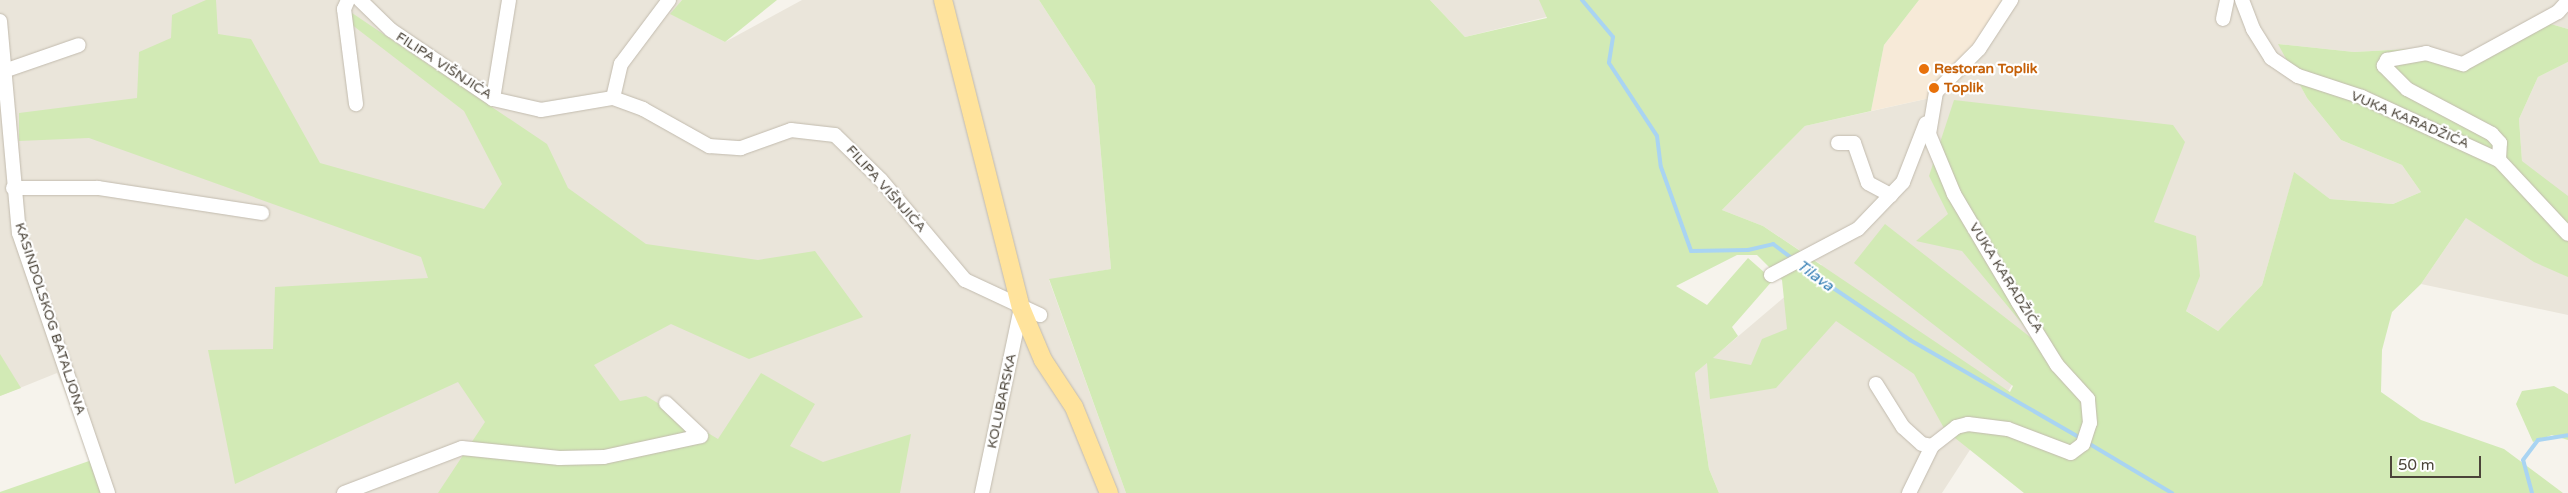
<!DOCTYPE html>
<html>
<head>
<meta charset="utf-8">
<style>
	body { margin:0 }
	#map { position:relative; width:2568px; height:493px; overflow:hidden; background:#f6f3ec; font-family:"Varela Round",sans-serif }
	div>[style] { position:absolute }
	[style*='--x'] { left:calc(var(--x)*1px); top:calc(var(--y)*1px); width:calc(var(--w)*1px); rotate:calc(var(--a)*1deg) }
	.residential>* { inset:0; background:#eae5da }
	.commercial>* { inset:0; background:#f7ead8 }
	.green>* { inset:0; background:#d2eab5 }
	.stream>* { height:4px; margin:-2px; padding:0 2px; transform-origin:2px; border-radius:2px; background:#a9d4f2 }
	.roads { filter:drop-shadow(0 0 1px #c2bbae) drop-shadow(0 0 1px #c2bbae) }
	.minor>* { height:14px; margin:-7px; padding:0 7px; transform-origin:7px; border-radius:7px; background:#fff }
	.major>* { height:18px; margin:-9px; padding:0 9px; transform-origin:9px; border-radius:9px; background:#ffe39c }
	.dots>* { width:14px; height:14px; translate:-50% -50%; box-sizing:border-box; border:2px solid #fff; border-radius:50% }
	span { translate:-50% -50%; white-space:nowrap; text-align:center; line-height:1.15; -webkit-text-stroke:4.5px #fff; paint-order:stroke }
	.street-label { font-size:14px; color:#4b4439 }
	.food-label { font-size:14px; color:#c56008; font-weight:700 }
	.left { translate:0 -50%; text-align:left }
	.water-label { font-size:15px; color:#2e7ab2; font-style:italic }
	.scale { position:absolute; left:2390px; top:456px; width:91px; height:22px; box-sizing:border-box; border:2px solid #4b4439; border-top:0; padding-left:6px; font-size:15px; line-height:18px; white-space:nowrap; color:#4b4439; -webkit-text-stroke:4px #fff; paint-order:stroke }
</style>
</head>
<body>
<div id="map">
	<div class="residential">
		<div style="clip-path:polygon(0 0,682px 0,671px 14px,725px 42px,802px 0,1039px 0,1095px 86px,1111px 269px,1049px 280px,1126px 493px,108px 493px,57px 373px,0 396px)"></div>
		<div style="clip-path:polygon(1430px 0,1615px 0,1465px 37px)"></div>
		<div style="clip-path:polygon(2018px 0,2568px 0,2568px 29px,2544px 22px,2463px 68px,2427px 48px,2354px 52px,2279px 44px,2307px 98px,2341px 140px,2402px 165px,2421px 192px,2393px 204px,2330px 199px,2294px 173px,2262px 285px,2218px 331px,2150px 288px,2091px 263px,1942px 493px,1719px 493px,1709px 469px,1695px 373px,1822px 265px,1763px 226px,1722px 210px,1805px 126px,1948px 94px,1996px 36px)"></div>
		<div style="clip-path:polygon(2568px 62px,2568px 315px,2421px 284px,2466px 218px,2522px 161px,2519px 119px,2538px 77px)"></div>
	</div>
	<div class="commercial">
		<div style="clip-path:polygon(1919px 0,2018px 0,1996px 36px,1948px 94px,1871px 111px,1884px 45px)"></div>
	</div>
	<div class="green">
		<div style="clip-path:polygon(206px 0,216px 0,218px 34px,251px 39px,320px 163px,484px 209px,502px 184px,464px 111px,347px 21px,352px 13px,547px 144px,568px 188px,646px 244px,758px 260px,815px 251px,863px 317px,749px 359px,671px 324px,594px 365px,620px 401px,646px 396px,718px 439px,761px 373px,815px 404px,790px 446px,823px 462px,911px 434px,900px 493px,438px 493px,485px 422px,458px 382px,235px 484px,208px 350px,273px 349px,275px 287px,428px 278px,421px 257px,89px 138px,19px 141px,19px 113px,137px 98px,139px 52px,171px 38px,172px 15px)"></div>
		<div style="clip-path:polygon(682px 0,777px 0,725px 42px,670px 14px)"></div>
		<div style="clip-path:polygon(evenodd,1039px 0,1430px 0,1465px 37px,1547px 18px,1539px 0,1919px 0,1884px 45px,1871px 111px,1805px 126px,1722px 210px,1763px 226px,2010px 392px,2013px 386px,1854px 263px,1885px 224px,2039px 344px,1962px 251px,1916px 241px,1948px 214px,1929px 176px,1954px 100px,2173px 125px,2185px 142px,2154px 222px,2196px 236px,2200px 276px,2186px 311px,2218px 331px,2262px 285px,2294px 172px,2330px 199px,2393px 204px,2421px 192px,2402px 165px,2341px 140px,2307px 98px,2278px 44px,2354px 52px,2427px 48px,2463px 68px,2544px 22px,2568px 29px,2568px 62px,2538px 77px,2519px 119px,2522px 161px,2568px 196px,2568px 277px,2534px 262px,2466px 218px,2421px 284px,2392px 312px,2382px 350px,2381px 392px,2421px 420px,2504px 449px,2563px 493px,2024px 493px,1945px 430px,1914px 374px,1836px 321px,1776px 388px,1710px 399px,1707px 363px,1695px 373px,1709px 469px,1719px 493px,1126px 493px,1049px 279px,1111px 269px,1095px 86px,1039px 0,1737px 255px,1757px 255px,1782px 280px,1787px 329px,1762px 339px,1751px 365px,1713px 358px,1738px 336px,1732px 327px,1773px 280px,1748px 258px,1707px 305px,1676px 286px,1737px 255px)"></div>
		<div style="clip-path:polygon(0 354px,21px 388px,0 396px)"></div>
		<div style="clip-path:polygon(2554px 386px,2568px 394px,2568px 440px,2552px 435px,2533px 442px,2516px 404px,2522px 391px)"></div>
		<div style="clip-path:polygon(92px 460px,103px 493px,0 493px,0 492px)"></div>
	</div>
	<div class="stream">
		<div style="--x:1582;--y:0;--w:48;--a:50"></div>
		<div style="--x:1613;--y:37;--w:26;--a:99"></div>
		<div style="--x:1609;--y:63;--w:87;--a:56.7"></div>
		<div style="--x:1657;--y:136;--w:31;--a:83"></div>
		<div style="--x:1661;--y:167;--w:89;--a:70.3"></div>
		<div style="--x:1691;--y:251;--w:57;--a:-1"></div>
		<div style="--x:1748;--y:250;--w:26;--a:-13"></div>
		<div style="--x:1773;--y:244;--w:26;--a:37"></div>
		<div style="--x:1799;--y:265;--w:134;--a:34"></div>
		<div style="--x:1910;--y:340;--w:198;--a:29.9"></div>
		<div style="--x:2088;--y:443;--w:98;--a:30.8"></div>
		<div style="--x:2532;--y:493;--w:34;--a:-105"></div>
		<div style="--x:2523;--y:460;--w:25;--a:-53"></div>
		<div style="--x:2538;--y:440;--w:30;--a:-9"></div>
	</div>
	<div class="roads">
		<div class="minor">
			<div style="--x:348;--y:0;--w:10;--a:114"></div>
			<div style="--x:344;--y:9;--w:96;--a:82.8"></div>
			<div style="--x:360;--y:0;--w:43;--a:44.1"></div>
			<div style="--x:391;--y:30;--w:123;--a:34.1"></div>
			<div style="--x:493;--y:99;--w:49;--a:12.9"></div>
			<div style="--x:541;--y:110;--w:73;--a:-9.5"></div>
			<div style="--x:613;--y:98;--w:32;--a:20"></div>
			<div style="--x:643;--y:109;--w:76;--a:29.3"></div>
			<div style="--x:709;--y:146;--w:32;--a:4"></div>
			<div style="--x:741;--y:148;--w:53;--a:-19.8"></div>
			<div style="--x:791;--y:130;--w:44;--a:6.5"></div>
			<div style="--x:835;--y:135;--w:64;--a:44.4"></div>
			<div style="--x:881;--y:180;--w:131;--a:50"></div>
			<div style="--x:965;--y:280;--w:83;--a:25"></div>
			<div style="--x:2242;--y:0;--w:31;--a:69"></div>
			<div style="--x:2253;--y:29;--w:34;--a:58"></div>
			<div style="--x:2271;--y:58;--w:32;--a:34"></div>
			<div style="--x:2298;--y:76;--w:67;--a:18.2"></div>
			<div style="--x:2362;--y:97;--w:151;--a:24.7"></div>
			<div style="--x:2499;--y:160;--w:101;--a:47"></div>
			<div style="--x:2223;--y:19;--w:19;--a:-78"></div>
			<div style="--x:0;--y:21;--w:213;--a:84.9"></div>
			<div style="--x:19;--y:233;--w:275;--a:71.1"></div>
			<div style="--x:4;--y:71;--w:79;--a:-19.1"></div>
			<div style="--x:613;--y:98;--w:35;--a:-77"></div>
			<div style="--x:621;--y:64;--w:80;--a:-53.1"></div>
			<div style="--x:493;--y:99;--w:100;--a:-80.8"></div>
			<div style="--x:1838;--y:143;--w:16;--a:0"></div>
			<div style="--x:1854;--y:143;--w:42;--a:70.7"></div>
			<div style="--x:1868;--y:183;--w:26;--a:28"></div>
			<div style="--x:2499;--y:160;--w:17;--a:-87"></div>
			<div style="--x:2500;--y:143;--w:12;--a:-132"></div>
			<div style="--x:2492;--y:134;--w:96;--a:-152.1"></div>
			<div style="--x:2407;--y:89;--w:33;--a:-135"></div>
			<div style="--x:2384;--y:66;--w:7;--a:-63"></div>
			<div style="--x:2387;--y:60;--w:40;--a:-10"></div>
			<div style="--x:2426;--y:53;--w:39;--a:17"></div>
			<div style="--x:2463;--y:64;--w:108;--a:-28.7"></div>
			<div style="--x:2558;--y:12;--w:15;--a:-48"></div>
			<div style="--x:13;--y:188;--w:85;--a:0"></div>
			<div style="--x:98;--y:188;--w:166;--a:8.7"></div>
			<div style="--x:1771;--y:275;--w:98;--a:-27.9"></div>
			<div style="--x:1858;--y:229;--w:65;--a:-46.2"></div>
			<div style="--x:1903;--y:182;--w:63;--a:-68.7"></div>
			<div style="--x:1876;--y:384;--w:51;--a:57.9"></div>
			<div style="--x:1903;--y:427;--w:25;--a:42"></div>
			<div style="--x:1922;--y:444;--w:10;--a:11"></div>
			<div style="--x:1932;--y:446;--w:31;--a:-38"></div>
			<div style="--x:1956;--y:427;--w:12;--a:-14"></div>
			<div style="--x:1968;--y:424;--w:40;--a:7.1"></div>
			<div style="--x:2008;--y:429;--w:67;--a:20.9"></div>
			<div style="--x:2071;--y:453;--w:15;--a:-37"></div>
			<div style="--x:2083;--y:444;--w:22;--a:-72"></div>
			<div style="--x:2090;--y:423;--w:24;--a:-95"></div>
			<div style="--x:2088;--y:399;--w:46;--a:-132.4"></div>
			<div style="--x:2057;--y:365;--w:74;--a:-121.8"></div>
			<div style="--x:2018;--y:302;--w:126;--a:-120.7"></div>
			<div style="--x:1954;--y:194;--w:65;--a:-112.6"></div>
			<div style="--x:1929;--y:134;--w:43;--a:-80.5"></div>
			<div style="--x:1936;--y:92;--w:61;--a:-45"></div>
			<div style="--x:1979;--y:49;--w:59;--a:-56.9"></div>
			<div style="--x:344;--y:493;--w:126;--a:-20.9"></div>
			<div style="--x:462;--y:448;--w:98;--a:5.9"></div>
			<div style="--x:559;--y:458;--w:45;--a:-1.3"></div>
			<div style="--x:604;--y:457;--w:99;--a:-12.2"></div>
			<div style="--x:701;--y:436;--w:48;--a:-136.7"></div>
			<div style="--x:982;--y:493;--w:189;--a:-78.1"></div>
			<div style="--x:1909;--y:493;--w:52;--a:-63.9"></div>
		</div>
		<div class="major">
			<div style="--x:943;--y:0;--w:318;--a:75.8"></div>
			<div style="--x:1021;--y:308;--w:56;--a:67.1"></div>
			<div style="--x:1043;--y:360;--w:56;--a:56.6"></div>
			<div style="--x:1074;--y:407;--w:93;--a:67.9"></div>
		</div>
	</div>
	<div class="dots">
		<div style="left:1924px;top:69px;background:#e8710a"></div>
		<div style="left:1934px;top:88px;background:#e8710a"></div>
	</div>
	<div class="street-label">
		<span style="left:444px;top:66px;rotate:33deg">FILIPA VIŠNJIĆA</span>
		<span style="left:2410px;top:120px;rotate:23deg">VUKA KARADŽIĆA</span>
		<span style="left:886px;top:189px;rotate:48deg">FILIPA VIŠNJIĆA</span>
		<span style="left:2006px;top:278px;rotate:58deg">VUKA KARADŽIĆA</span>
		<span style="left:50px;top:319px;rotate:72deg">KASINDOLSKOG BATALJONA</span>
		<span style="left:1002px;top:401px;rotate:-78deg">KOLUBARSKA</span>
	</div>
	<div class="food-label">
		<span class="left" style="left:1934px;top:69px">Restoran Toplik</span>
		<span class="left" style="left:1944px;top:88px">Toplik</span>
	</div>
	<div class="water-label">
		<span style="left:1815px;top:276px;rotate:36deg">Tilava</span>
	</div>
	<div class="scale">50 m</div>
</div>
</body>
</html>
